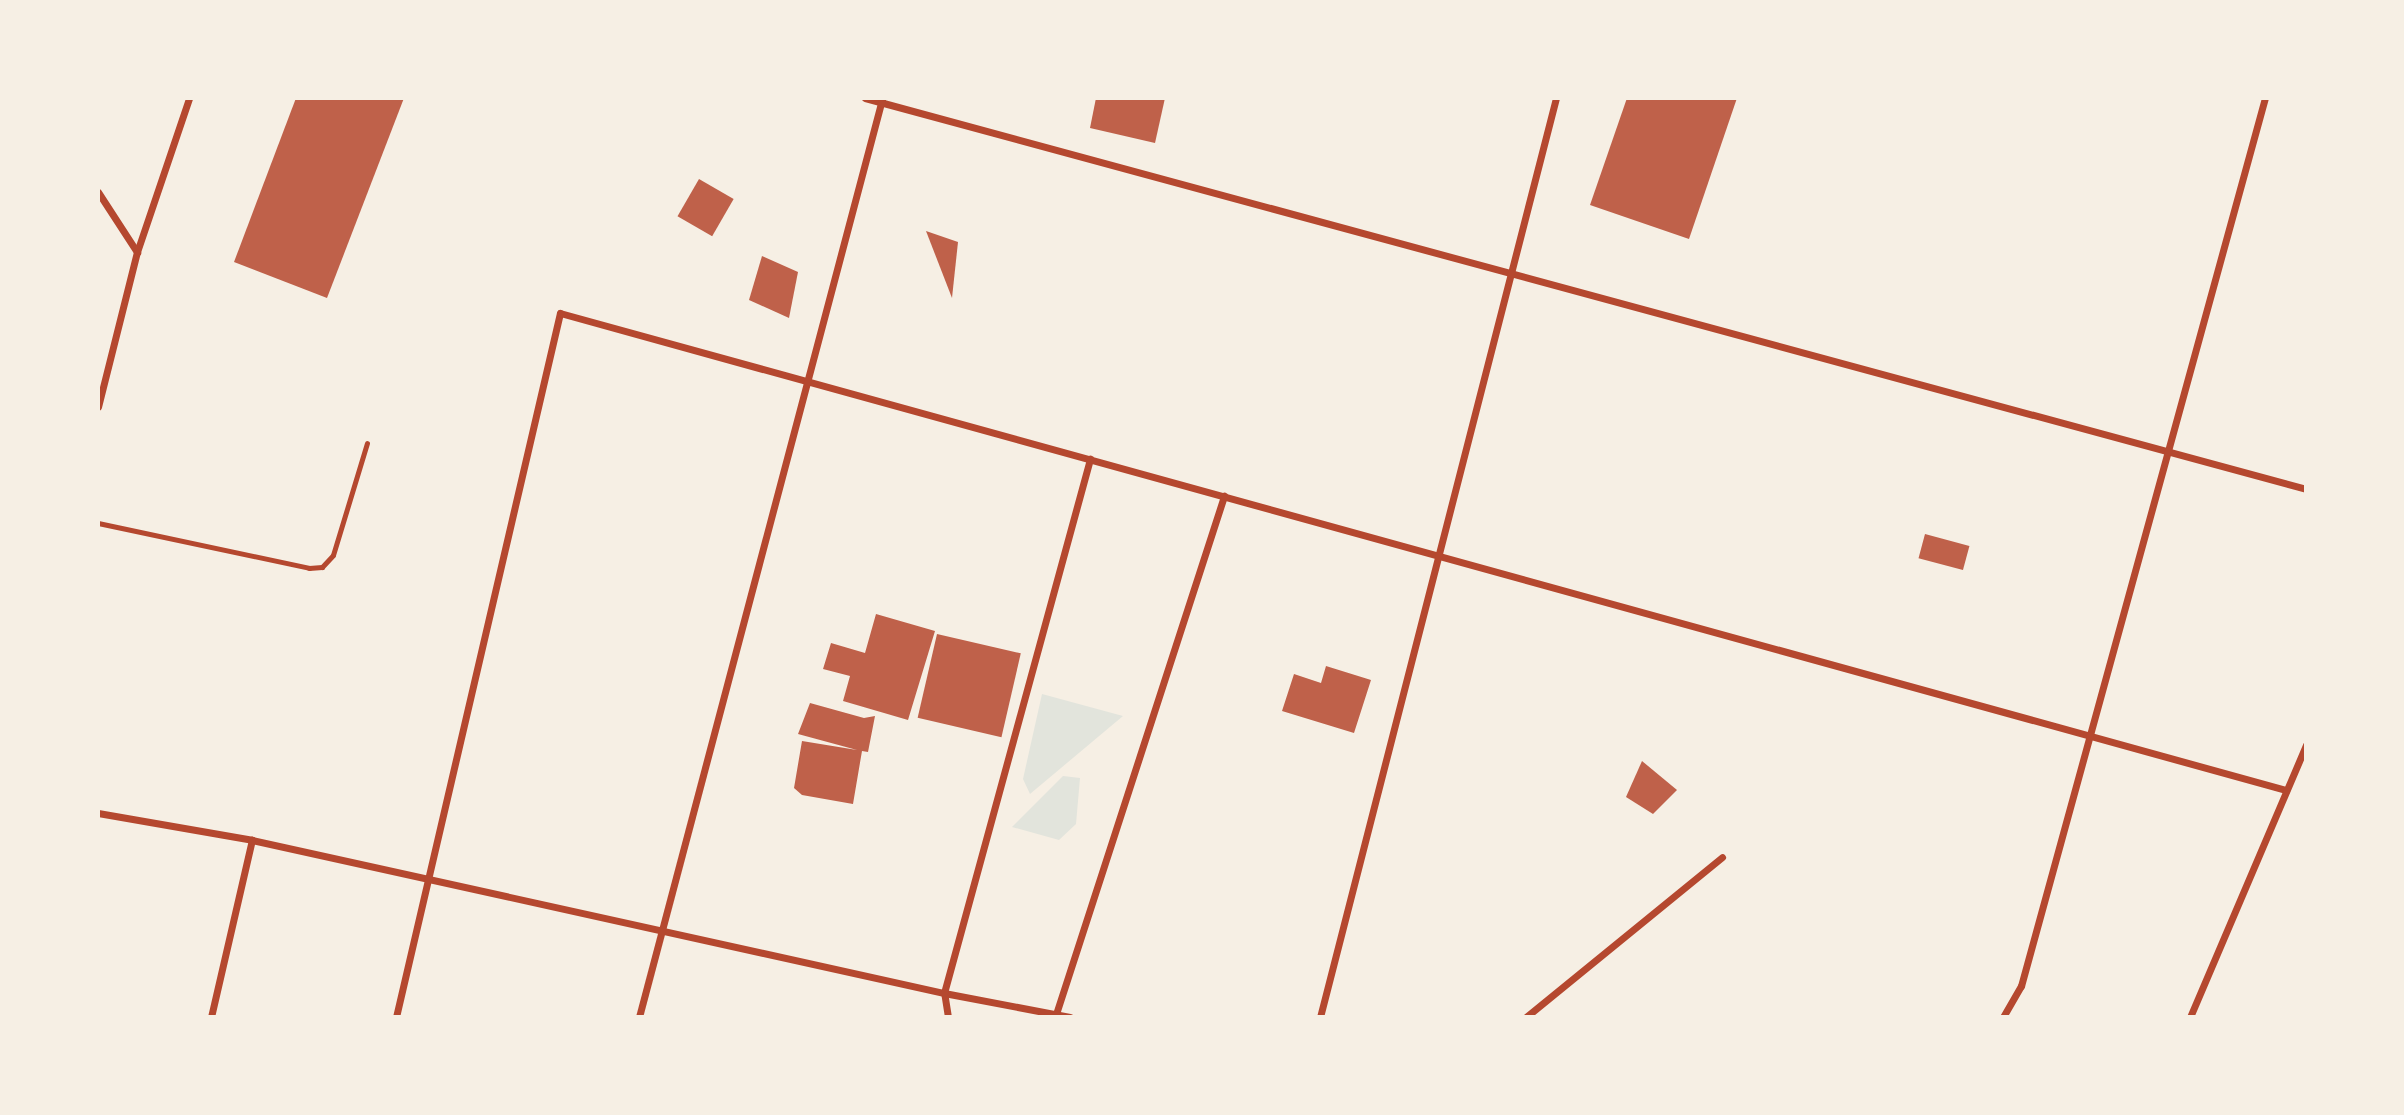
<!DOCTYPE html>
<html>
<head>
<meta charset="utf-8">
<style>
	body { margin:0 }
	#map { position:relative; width:2404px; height:1115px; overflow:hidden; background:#f6efe4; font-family:Barlow,sans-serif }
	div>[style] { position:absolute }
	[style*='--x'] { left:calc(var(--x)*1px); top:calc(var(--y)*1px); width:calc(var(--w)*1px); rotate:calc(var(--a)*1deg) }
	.green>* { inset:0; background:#e2e4dc }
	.building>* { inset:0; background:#bf614a; transform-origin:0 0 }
	.service>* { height:5px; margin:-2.5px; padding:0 2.5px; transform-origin:2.5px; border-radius:2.5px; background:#b5482f }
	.minor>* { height:7px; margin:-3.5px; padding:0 3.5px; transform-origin:3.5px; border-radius:3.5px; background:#b5482f }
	span { translate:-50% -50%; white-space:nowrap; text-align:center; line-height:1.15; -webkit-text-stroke:5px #f6efe4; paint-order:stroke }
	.frame { position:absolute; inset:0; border:100px solid #f6efe4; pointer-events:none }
</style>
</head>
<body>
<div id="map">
	<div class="green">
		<div style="clip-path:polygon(1042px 694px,1123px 716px,1030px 794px,1023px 779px)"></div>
		<div style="clip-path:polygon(1063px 776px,1080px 778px,1076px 824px,1059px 840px,1012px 827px)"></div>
	</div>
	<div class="building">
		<div style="clip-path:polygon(296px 98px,404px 98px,327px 298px,234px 262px)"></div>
		<div style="clip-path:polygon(1096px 98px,1165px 98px,1155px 143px,1090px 128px)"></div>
		<div style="clip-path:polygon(1627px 98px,1737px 98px,1689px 239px,1590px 205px)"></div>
		<div style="left:699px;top:179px;width:40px;height:43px;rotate:30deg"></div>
		<div style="clip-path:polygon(926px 231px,958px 242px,952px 298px)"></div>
		<div style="clip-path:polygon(762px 256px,798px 272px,789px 318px,749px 300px)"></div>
		<div style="left:1925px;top:534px;width:46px;height:25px;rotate:15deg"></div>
		<div style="clip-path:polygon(876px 614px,935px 631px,908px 720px,843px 701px,850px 676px,823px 669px,831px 643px,865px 653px)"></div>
		<div style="left:937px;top:634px;width:86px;height:86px;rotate:13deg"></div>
		<div style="clip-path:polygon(1326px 666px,1371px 680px,1354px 733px,1282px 711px,1294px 674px,1321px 683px)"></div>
		<div style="clip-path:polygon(810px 703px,864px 718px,875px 716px,868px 752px,862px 751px,853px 804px,802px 795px,794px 788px,802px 741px,857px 750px,798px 734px)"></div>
		<div style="clip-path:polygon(1642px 761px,1677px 790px,1653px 814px,1626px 797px)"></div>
	</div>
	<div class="service">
		<div style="--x:98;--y:523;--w:216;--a:12"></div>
		<div style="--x:309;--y:568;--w:13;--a:-4"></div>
		<div style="--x:322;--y:567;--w:16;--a:-47"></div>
		<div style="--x:333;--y:555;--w:117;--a:-73.1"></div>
	</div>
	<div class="minor">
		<div style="--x:865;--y:98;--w:1493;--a:15.18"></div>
		<div style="--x:98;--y:192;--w:72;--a:57"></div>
		<div style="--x:98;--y:407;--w:160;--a:-75.9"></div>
		<div style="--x:137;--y:252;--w:163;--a:-71.3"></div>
		<div style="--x:98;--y:813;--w:156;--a:9.9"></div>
		<div style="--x:252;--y:840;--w:709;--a:12.47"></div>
		<div style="--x:944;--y:993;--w:128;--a:10.8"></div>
		<div style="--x:1056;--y:1014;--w:545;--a:-72.03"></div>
		<div style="--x:211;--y:1017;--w:182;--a:-77"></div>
		<div style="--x:396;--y:1017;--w:723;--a:-76.89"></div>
		<div style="--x:560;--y:313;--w:1791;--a:15.45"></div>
		<div style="--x:639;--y:1017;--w:950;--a:-75.17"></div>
		<div style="--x:948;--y:1017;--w:24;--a:-99"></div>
		<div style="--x:944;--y:993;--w:554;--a:-74.71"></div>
		<div style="--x:1320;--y:1017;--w:949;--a:-75.6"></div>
		<div style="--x:1526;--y:1017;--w:253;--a:-39.2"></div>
		<div style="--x:2003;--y:1017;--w:36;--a:-60"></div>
		<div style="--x:2021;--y:986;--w:921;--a:-74.64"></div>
		<div style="--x:2190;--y:1017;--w:296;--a:-66.9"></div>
	</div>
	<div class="frame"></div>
</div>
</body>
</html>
